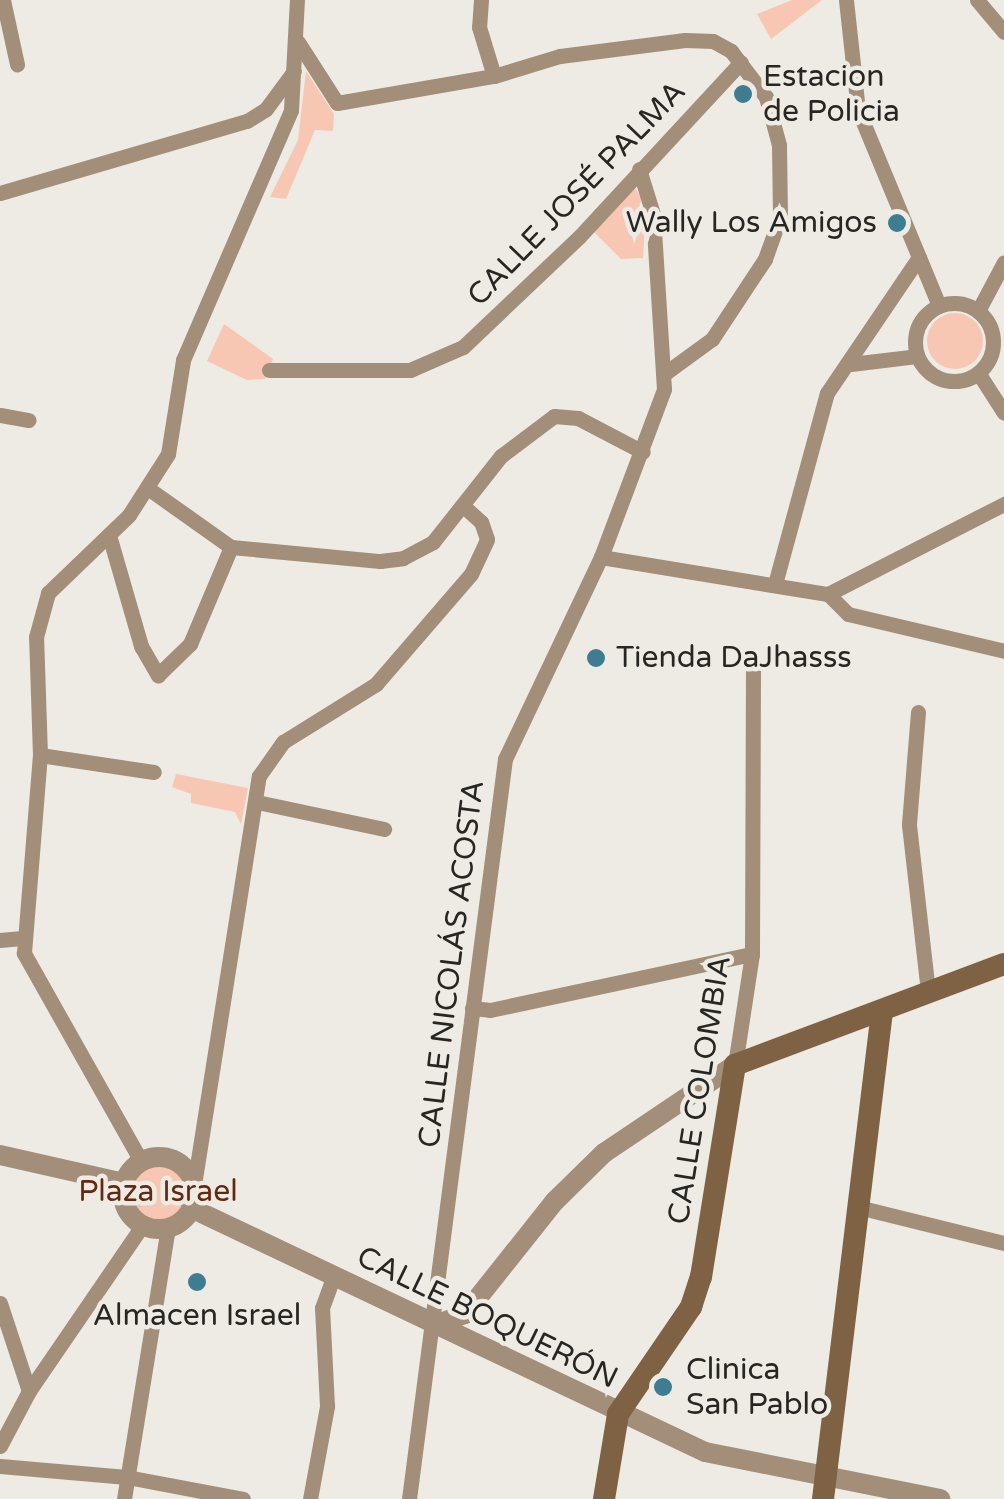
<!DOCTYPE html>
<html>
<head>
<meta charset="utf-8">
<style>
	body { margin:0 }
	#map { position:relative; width:1004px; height:1499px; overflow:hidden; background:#edebe3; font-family:"Varela Round",sans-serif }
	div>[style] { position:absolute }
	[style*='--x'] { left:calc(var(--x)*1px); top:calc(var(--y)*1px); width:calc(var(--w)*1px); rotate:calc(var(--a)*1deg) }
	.green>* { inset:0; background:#f7c7b4 }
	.round { border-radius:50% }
	.minor>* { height:15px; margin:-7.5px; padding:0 7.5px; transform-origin:7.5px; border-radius:7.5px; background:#a28e79 }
	.minor>.ring { margin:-7.5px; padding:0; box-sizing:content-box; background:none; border:15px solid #a28e79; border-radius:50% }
	.tertiary>* { height:20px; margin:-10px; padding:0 10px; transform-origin:10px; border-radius:10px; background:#a28e79 }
	.tertiary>.ring { margin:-10px; padding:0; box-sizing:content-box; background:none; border:20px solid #a28e79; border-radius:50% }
	.secondary>* { height:22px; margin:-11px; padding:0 11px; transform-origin:11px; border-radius:11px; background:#7e6243 }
	.dots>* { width:28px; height:28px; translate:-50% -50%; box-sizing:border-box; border:5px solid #edebe3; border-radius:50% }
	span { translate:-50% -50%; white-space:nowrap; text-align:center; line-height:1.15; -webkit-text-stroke:9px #edebe3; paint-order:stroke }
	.poi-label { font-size:30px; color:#272623 }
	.left { translate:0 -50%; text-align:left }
	.right { translate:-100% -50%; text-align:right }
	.street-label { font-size:30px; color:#272623 }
	.park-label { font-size:30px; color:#632910 }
</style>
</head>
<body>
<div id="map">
	<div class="green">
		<div style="clip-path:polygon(792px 0,822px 0,771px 39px,757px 14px)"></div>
		<div style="clip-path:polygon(306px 71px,334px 114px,333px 131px,315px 130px,286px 199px,270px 197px,298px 140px)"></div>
		<div style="clip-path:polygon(634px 186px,646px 206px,643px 258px,621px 259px,591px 229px)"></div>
		<div class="round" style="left:927px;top:313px;width:56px;height:56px"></div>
		<div style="clip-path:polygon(224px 324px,273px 359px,265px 379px,247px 380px,207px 361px)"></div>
		<div style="clip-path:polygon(176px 774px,248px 788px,241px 824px,235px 812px,191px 803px,191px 794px,172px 787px)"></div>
		<div class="round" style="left:127px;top:1162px;width:62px;height:62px"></div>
	</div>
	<div class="minor">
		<div style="--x:3;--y:0;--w:66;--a:77.7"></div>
		<div style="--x:481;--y:0;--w:27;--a:94"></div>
		<div style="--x:479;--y:27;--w:51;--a:73"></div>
		<div style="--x:846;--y:0;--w:111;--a:83.8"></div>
		<div style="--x:858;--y:110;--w:212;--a:67.5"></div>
		<div style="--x:977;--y:0;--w:42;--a:49.8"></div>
		<div style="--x:298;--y:42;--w:72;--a:57.4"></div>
		<div style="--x:337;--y:103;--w:159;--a:-9.8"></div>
		<div style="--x:494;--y:76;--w:69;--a:-16.9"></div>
		<div style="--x:560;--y:56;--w:126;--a:-7.3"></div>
		<div style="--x:685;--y:40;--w:28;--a:2"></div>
		<div style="--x:713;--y:41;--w:21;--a:29"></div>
		<div style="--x:731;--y:51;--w:58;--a:52.7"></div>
		<div style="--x:766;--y:97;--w:50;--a:74.8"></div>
		<div style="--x:779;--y:145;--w:72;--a:89.2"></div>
		<div style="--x:780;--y:217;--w:45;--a:109.7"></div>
		<div style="--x:765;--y:259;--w:96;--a:123.5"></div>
		<div style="--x:712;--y:339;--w:59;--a:143.9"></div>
		<div style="--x:0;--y:193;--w:257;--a:-16.3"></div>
		<div style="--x:247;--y:121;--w:22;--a:-32"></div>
		<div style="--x:266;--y:109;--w:47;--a:-53.6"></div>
		<div class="ring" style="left:915px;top:303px;width:63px;height:63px"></div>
		<div style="--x:978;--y:311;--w:55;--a:-62"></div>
		<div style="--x:851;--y:364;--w:66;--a:-6.9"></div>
		<div style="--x:269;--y:370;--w:141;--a:0"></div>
		<div style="--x:410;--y:370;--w:58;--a:-23.5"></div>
		<div style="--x:463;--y:347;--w:160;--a:-43.5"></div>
		<div style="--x:579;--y:237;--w:238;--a:-47.2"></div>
		<div style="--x:979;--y:374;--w:46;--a:57.3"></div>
		<div style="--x:0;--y:415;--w:29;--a:10"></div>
		<div style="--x:149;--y:489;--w:100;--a:35.3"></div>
		<div style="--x:231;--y:547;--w:150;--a:5.4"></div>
		<div style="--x:380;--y:561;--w:23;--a:-7"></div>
		<div style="--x:403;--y:558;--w:34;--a:-28"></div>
		<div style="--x:433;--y:542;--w:110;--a:-51.7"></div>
		<div style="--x:501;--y:456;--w:66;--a:-37"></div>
		<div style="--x:554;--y:416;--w:24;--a:5"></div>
		<div style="--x:578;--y:418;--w:73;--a:27.6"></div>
		<div style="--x:109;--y:535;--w:116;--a:73.9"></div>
		<div style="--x:141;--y:646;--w:34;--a:60"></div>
		<div style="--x:158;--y:675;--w:45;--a:-44.1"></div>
		<div style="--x:190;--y:644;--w:105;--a:-67.1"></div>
		<div style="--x:601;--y:557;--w:230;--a:9.3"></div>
		<div style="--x:828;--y:594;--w:198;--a:-27.1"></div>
		<div style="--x:775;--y:584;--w:198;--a:-74.8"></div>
		<div style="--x:827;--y:393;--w:164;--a:-55.9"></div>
		<div style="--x:828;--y:594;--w:28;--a:45"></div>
		<div style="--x:848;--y:614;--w:160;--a:13.3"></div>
		<div style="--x:918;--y:712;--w:113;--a:94.6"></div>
		<div style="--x:909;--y:825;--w:168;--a:83.5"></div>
		<div style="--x:40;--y:755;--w:115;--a:8.5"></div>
		<div style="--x:257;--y:802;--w:130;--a:12"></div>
		<div style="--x:0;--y:940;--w:22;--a:-5"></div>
		<div style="--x:472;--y:1008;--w:18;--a:6"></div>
		<div style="--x:490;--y:1010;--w:268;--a:-12.1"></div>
		<div style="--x:735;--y:1065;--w:112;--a:-81.3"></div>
		<div style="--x:752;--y:954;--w:290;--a:-89.8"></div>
		<div style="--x:141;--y:1161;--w:239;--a:-119.4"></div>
		<div style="--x:24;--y:953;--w:199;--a:-85.4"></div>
		<div style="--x:40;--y:755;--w:118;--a:-91.9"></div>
		<div style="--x:36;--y:637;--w:46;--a:-74.7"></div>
		<div style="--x:48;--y:593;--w:112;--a:-43.9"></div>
		<div style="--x:129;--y:515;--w:72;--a:-57.4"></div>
		<div style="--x:168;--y:454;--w:95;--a:-80.9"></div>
		<div style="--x:183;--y:360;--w:272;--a:-66.6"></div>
		<div style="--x:291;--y:110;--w:110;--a:-86.9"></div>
		<div style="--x:194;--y:1185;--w:414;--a:-81"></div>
		<div style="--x:259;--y:776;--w:42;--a:-54.8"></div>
		<div style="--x:283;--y:742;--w:110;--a:-31.9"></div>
		<div style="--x:376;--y:684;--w:145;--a:-49.2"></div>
		<div style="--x:471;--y:574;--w:38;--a:-65"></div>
		<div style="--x:487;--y:539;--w:18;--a:-109"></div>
		<div style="--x:481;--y:522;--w:25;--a:-138"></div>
		<div style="--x:858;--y:1207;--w:150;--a:13.9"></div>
		<div style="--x:0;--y:1303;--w:93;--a:71.8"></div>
		<div style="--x:0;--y:1446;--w:62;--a:-62.2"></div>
		<div style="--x:29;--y:1391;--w:200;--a:-55.6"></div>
		<div style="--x:0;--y:1466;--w:127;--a:5"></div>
		<div style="--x:127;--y:1477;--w:118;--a:10.7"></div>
		<div style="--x:124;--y:1499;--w:275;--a:-80.8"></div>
		<div style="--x:310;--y:1499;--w:95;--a:-79.6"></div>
		<div style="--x:327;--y:1406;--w:98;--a:-92.9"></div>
		<div style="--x:322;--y:1308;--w:32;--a:-70"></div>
		<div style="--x:409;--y:1499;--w:746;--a:-82.61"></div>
		<div style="--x:505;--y:759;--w:224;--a:-64.6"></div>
		<div style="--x:601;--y:557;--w:179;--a:-69.4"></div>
		<div style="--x:664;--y:389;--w:175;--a:-93.6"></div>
		<div style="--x:653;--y:214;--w:47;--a:-107.3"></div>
	</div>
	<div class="tertiary">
		<div style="--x:0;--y:1155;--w:127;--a:12.7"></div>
		<div class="ring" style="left:123px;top:1157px;width:52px;height:52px"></div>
		<div style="--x:191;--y:1208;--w:569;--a:25.39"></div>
		<div style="--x:705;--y:1452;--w:240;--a:11.3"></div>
		<div style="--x:433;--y:1326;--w:34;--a:-21"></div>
		<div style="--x:465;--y:1314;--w:144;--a:-51.5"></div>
		<div style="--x:555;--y:1201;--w:69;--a:-44.4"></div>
		<div style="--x:604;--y:1153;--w:158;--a:-33.9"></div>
	</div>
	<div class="secondary">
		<div style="--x:604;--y:1499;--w:86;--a:-80.6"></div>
		<div style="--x:618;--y:1414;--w:130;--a:-55.7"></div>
		<div style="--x:691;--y:1307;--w:32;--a:-72"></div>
		<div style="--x:701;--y:1277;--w:215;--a:-80.9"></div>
		<div style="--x:735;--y:1065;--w:287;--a:-20.6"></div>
		<div style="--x:823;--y:1499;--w:492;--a:-83.1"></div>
	</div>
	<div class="dots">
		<div style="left:743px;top:94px;background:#3e7c92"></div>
		<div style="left:897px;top:223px;background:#3e7c92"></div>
		<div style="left:596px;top:658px;background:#3e7c92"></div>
		<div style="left:197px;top:1282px;background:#3e7c92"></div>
		<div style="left:663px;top:1387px;background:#3e7c92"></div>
	</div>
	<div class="poi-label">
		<span class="left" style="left:763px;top:94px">Estacion<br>de Policia</span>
		<span class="right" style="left:877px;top:223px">Wally Los Amigos</span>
		<span class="left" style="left:616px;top:658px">Tienda DaJhasss</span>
		<span style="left:197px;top:1316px">Almacen Israel</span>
		<span class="left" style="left:686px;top:1387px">Clinica<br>San Pablo</span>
	</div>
	<div class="street-label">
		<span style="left:577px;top:194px;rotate:-46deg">CALLE JOSÉ PALMA</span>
		<span style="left:452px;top:964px;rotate:-83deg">CALLE NICOLÁS ACOSTA</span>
		<span style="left:700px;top:1090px;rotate:-81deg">CALLE COLOMBIA</span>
		<span style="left:487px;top:1318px;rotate:26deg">CALLE BOQUERÓN</span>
	</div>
	<div class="park-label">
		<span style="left:158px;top:1192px">Plaza Israel</span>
	</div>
</div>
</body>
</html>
